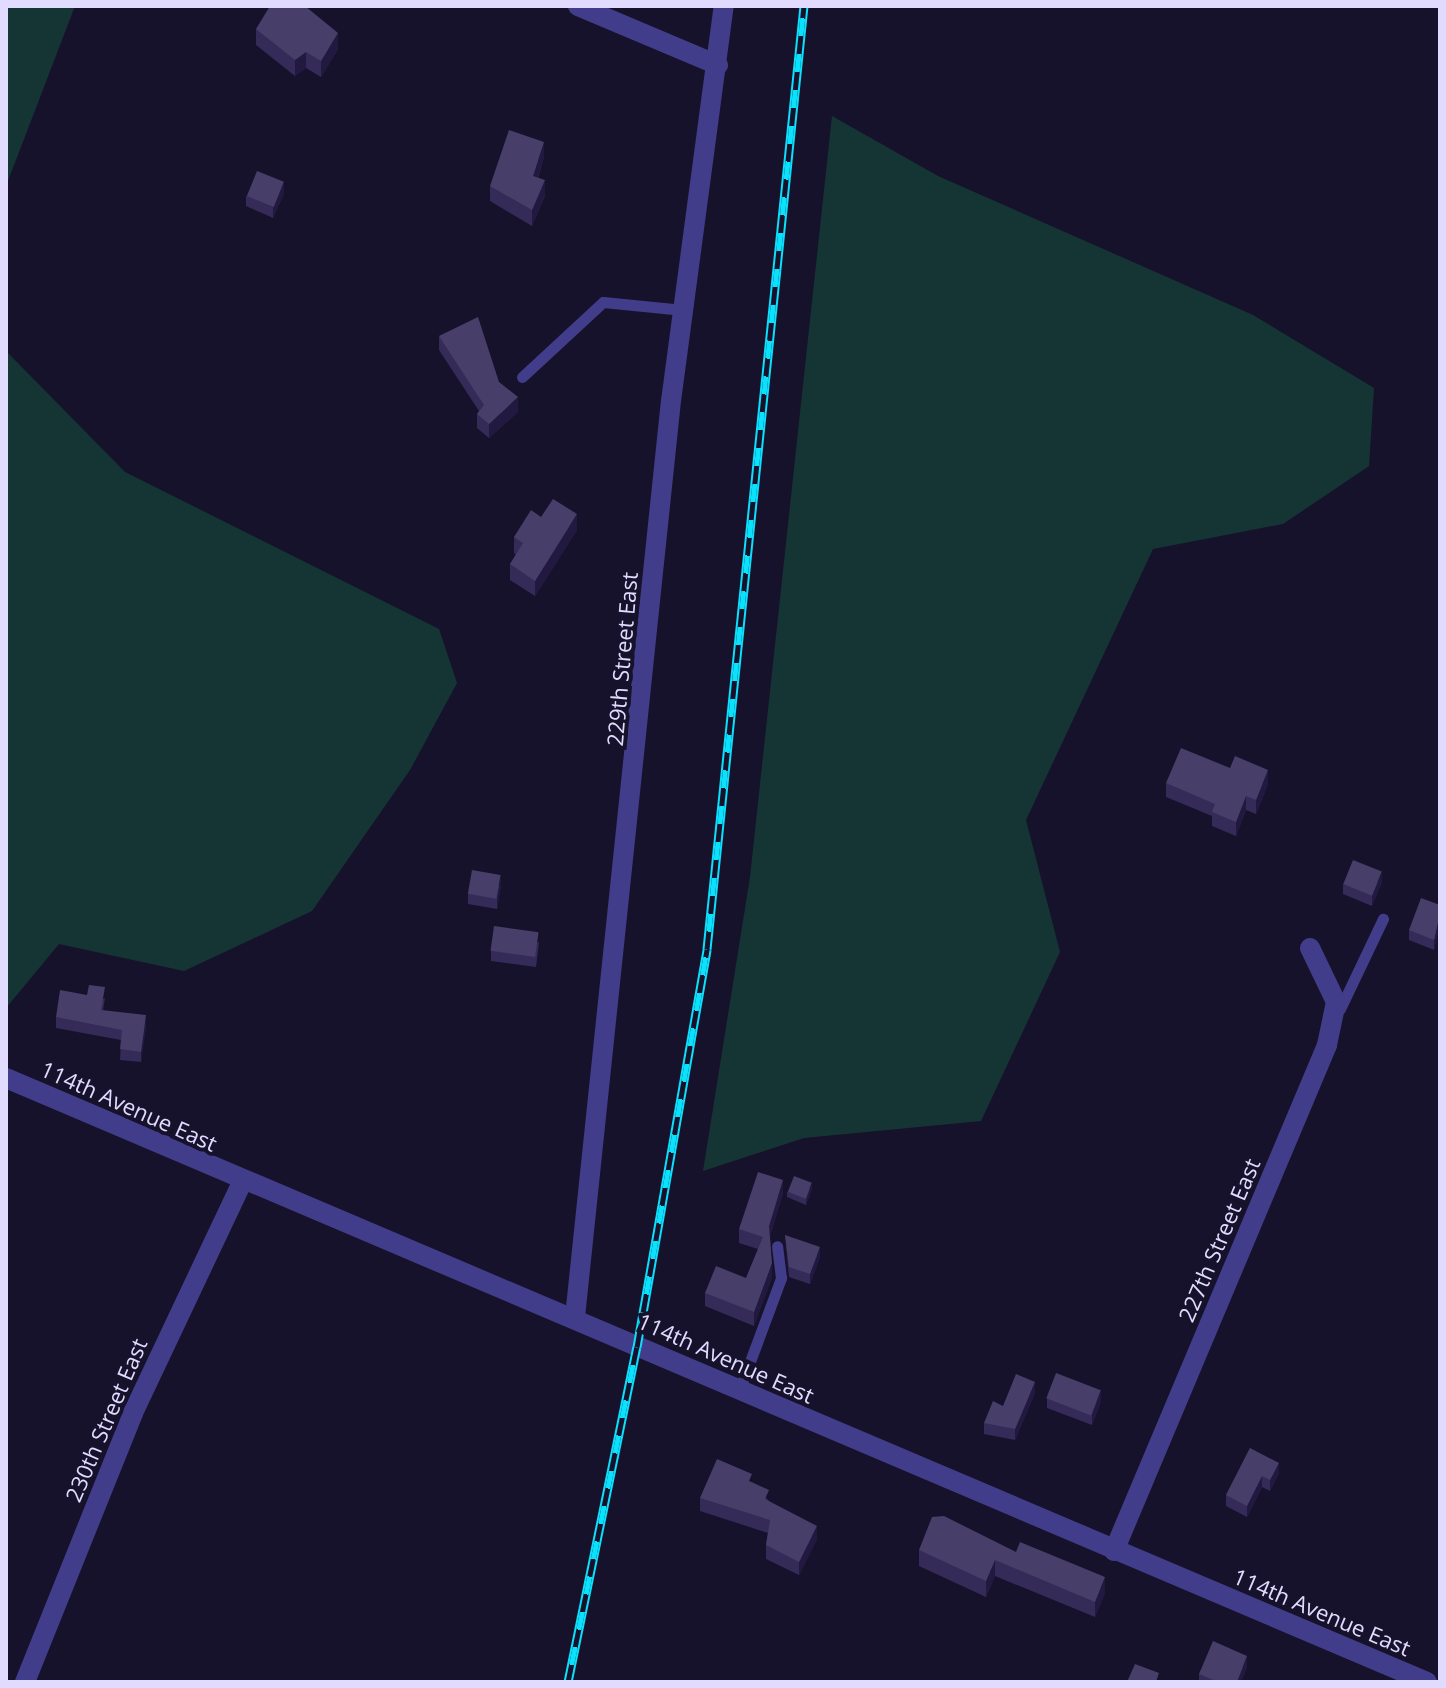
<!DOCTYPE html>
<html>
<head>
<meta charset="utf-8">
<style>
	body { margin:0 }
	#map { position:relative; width:1446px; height:1688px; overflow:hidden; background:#17122b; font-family:"Open Sans",sans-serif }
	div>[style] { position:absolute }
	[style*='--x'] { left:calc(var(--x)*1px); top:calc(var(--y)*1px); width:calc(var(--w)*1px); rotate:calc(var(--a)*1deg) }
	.green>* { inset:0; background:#153535 }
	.service>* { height:11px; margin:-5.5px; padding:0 5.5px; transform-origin:5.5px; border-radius:5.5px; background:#423d8a }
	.minor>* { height:20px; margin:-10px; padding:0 10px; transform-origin:10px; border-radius:10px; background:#423d8a }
	.rail>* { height:9px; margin-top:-4.5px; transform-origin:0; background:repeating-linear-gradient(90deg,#17122b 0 18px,#0be0fc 0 36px); box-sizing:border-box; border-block:2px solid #0be0fc }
	.wall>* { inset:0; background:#352b59 }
	.shaded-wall>* { inset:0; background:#21193f }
	.building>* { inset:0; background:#473e6a; transform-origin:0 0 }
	span { translate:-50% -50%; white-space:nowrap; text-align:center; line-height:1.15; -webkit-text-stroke:8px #17122b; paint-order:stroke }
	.street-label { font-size:22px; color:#e1dcff }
	.frame { position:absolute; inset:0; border:8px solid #e1dcff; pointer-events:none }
</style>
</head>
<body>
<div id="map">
	<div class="green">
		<div style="clip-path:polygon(6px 6px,75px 6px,6px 186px)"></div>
		<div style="clip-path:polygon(832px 116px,938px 176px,1253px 315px,1374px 388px,1369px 466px,1283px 524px,1153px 549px,1026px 820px,1060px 952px,981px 1121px,804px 1138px,703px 1171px,750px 877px)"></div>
		<div style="clip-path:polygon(6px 351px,125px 472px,439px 629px,457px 683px,410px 770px,312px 911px,184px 971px,59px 944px,6px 1008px)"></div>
	</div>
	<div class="service">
		<div style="--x:522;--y:377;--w:110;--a:-42.8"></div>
		<div style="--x:603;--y:302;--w:81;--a:5.6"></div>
		<div style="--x:1340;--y:1009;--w:100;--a:-64.5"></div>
		<div style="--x:739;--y:1391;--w:121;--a:-69.6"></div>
		<div style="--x:781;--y:1278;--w:32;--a:-97"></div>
	</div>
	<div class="minor">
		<div style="--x:578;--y:6;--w:152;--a:22.9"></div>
		<div style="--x:6;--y:1078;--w:1544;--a:23.03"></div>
		<div style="--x:575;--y:1317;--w:921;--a:-84.02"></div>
		<div style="--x:671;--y:401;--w:399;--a:-82.4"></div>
		<div style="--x:1114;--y:1551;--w:549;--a:-67.17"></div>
		<div style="--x:1327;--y:1045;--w:44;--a:-78.2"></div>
		<div style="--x:1336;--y:1002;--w:60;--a:-115.7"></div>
		<div style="--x:25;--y:1682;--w:290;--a:-68.1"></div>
		<div style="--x:133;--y:1413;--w:255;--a:-64.7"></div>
	</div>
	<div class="rail">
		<div style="--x:568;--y:1682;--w:342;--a:-78.4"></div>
		<div style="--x:637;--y:1347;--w:404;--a:-80"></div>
		<div style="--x:707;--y:949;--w:948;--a:-84.13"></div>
	</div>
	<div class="wall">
		<div style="clip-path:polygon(256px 29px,338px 49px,321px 77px,306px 68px,295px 76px,256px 45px)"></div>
		<div style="clip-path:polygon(544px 157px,538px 178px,545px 196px,532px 226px,490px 201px,490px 186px)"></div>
		<div style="clip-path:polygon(284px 193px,273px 218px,246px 206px,246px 196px)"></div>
		<div style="clip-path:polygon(439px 336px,499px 382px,518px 412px,489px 438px,477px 428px,477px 414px,479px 411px,439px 350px)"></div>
		<div style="clip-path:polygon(541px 517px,577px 530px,535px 596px,510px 580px,510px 564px,516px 555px,514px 553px,514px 537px)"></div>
		<div style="clip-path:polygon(1166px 783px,1268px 784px,1256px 814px,1246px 810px,1236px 836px,1212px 826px,1212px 816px,1166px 797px)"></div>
		<div style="clip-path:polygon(1382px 882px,1372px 906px,1343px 894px,1343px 884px)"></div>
		<div style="clip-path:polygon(501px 885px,497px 909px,468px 904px,468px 894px)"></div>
		<div style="clip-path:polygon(1440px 905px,1440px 923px,1434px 950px,1409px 940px,1409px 930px)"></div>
		<div style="clip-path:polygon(539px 942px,536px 967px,491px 961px,491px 951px)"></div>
		<div style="clip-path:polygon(105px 998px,103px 1010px,146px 1026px,141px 1062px,120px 1060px,121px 1040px,56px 1028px,56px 1017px)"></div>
		<div style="clip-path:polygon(812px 1189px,806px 1205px,787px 1197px,787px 1192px)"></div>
		<div style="clip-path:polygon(783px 1193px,770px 1236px,772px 1277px,754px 1326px,705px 1306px,705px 1293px,746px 1278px,758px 1249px,739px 1243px,739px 1229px)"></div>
		<div style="clip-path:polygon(785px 1235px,820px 1257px,810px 1284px,789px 1277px)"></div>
		<div style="clip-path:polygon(1035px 1393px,1015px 1440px,984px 1434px,984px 1423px,1003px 1406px)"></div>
		<div style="clip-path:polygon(1047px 1398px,1101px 1401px,1092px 1425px,1047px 1408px)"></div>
		<div style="clip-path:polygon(1250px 1448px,1279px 1473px,1270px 1491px,1262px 1487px,1247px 1517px,1226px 1506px,1226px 1495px)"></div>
		<div style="clip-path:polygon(752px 1482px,769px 1501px,817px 1539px,799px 1575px,766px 1559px,766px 1545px,768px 1533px,700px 1511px,700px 1498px)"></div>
		<div style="clip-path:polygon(919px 1550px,1016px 1552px,1105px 1593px,1095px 1617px,995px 1576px,986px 1597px,919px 1566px)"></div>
		<div style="clip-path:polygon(1247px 1667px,1241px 1682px,1199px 1682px,1199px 1674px)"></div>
	</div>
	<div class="shaded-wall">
		<div style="clip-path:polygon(338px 33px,338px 49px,321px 77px,321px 61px)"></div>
		<div style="clip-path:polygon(306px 52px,306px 68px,295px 76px,295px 60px)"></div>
		<div style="clip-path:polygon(544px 142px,544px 157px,533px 192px,533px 176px)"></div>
		<div style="clip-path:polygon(545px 180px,545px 196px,532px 226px,532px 210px)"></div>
		<div style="clip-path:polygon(284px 182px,284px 193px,273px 218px,273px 207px)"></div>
		<div style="clip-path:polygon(518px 397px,518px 412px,489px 438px,489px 424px)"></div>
		<div style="clip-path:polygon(577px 514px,577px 530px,535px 596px,535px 581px)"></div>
		<div style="clip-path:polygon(1268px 770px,1268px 784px,1256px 814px,1256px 800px)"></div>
		<div style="clip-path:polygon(1246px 796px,1246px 810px,1236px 836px,1236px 822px)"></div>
		<div style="clip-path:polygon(1382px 872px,1382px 882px,1372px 906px,1372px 896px)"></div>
		<div style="clip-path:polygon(501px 875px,501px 885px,497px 909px,497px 898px)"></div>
		<div style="clip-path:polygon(1440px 913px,1440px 923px,1434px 950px,1434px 940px)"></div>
		<div style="clip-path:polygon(146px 1015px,146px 1026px,141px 1062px,141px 1052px)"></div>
		<div style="clip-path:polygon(783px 1180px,783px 1193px,769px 1239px,769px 1226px)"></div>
		<div style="clip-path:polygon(812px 1183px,812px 1189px,806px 1205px,806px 1200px)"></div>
		<div style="clip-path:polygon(820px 1247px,820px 1257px,810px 1284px,810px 1274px)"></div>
		<div style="clip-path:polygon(772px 1263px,772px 1277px,754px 1326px,754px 1312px)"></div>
		<div style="clip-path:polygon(1035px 1382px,1035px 1393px,1015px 1440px,1015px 1429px)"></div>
		<div style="clip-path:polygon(1101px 1390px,1101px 1401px,1092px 1425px,1092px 1414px)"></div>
		<div style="clip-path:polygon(1279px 1463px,1279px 1473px,1270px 1491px,1270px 1480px)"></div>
		<div style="clip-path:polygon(1262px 1476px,1262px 1487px,1247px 1517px,1247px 1506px)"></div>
		<div style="clip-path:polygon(817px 1526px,817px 1539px,799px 1575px,799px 1562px)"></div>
		<div style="clip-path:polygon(995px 1560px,995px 1576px,986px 1597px,986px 1581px)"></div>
		<div style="clip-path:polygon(1105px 1577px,1105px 1593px,1095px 1617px,1095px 1602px)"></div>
		<div style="clip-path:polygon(1247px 1656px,1247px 1667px,1241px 1682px,1237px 1682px)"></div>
	</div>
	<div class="building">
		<div style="clip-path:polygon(270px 6px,305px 6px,338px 33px,321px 61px,306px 52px,295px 60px,256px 29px)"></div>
		<div style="clip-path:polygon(509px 130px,544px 142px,533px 176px,545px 180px,532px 210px,490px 186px)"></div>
		<div style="left:257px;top:171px;width:29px;height:27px;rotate:22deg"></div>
		<div style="clip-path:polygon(478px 317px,499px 382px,518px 397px,489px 424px,477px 414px,484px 405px,439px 336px)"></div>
		<div style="clip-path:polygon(553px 499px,577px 514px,535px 581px,510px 564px,523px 543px,514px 537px,531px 510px,541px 517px)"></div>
		<div style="clip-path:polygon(1181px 748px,1230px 768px,1235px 756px,1268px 770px,1256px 800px,1246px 796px,1236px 822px,1212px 812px,1215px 804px,1166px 783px)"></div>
		<div style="left:1353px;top:860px;width:31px;height:26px;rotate:22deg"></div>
		<div style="left:472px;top:870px;width:29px;height:24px;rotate:10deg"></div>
		<div style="clip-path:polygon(1421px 898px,1440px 905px,1440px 913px,1434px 940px,1409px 930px)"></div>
		<div style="left:494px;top:926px;width:45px;height:25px;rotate:8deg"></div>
		<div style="clip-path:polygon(89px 985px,105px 987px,101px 1010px,146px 1015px,141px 1052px,120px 1049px,122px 1030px,56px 1017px,60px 990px,87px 995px)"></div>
		<div style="clip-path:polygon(758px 1172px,783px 1180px,769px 1226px,772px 1263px,754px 1312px,705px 1293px,716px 1266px,746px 1278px,763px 1237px,739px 1229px)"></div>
		<div style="left:794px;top:1176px;width:19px;height:17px;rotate:21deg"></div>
		<div style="clip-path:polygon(785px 1235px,820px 1247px,810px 1274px,789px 1267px)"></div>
		<div style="left:1056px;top:1373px;width:48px;height:27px;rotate:21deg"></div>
		<div style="clip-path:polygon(1016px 1374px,1035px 1382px,1015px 1429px,984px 1423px,993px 1401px,1003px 1406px)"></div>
		<div style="clip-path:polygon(1250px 1448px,1279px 1463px,1270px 1480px,1262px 1476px,1247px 1506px,1226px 1495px)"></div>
		<div style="clip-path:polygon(717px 1459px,752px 1474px,749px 1481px,769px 1490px,765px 1499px,817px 1526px,799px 1562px,766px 1545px,770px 1520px,700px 1498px)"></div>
		<div style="clip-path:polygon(944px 1516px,1016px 1552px,1020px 1542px,1105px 1577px,1095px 1602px,995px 1560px,986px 1581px,919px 1550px,932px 1517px)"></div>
		<div style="clip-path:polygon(1213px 1641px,1247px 1656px,1237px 1682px,1218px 1682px,1199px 1674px)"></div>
		<div style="clip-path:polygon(1135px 1664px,1159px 1673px,1156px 1682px,1127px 1682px)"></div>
	</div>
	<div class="street-label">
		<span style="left:622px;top:659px;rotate:-85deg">229th Street East</span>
		<span style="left:129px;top:1106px;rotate:24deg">114th Avenue East</span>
		<span style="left:1219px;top:1240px;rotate:-67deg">227th Street East</span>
		<span style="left:726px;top:1358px;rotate:24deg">114th Avenue East</span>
		<span style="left:106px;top:1420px;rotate:-67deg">230th Street East</span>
		<span style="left:1322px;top:1612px;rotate:23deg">114th Avenue East</span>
	</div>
	<div class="frame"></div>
</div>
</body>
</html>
